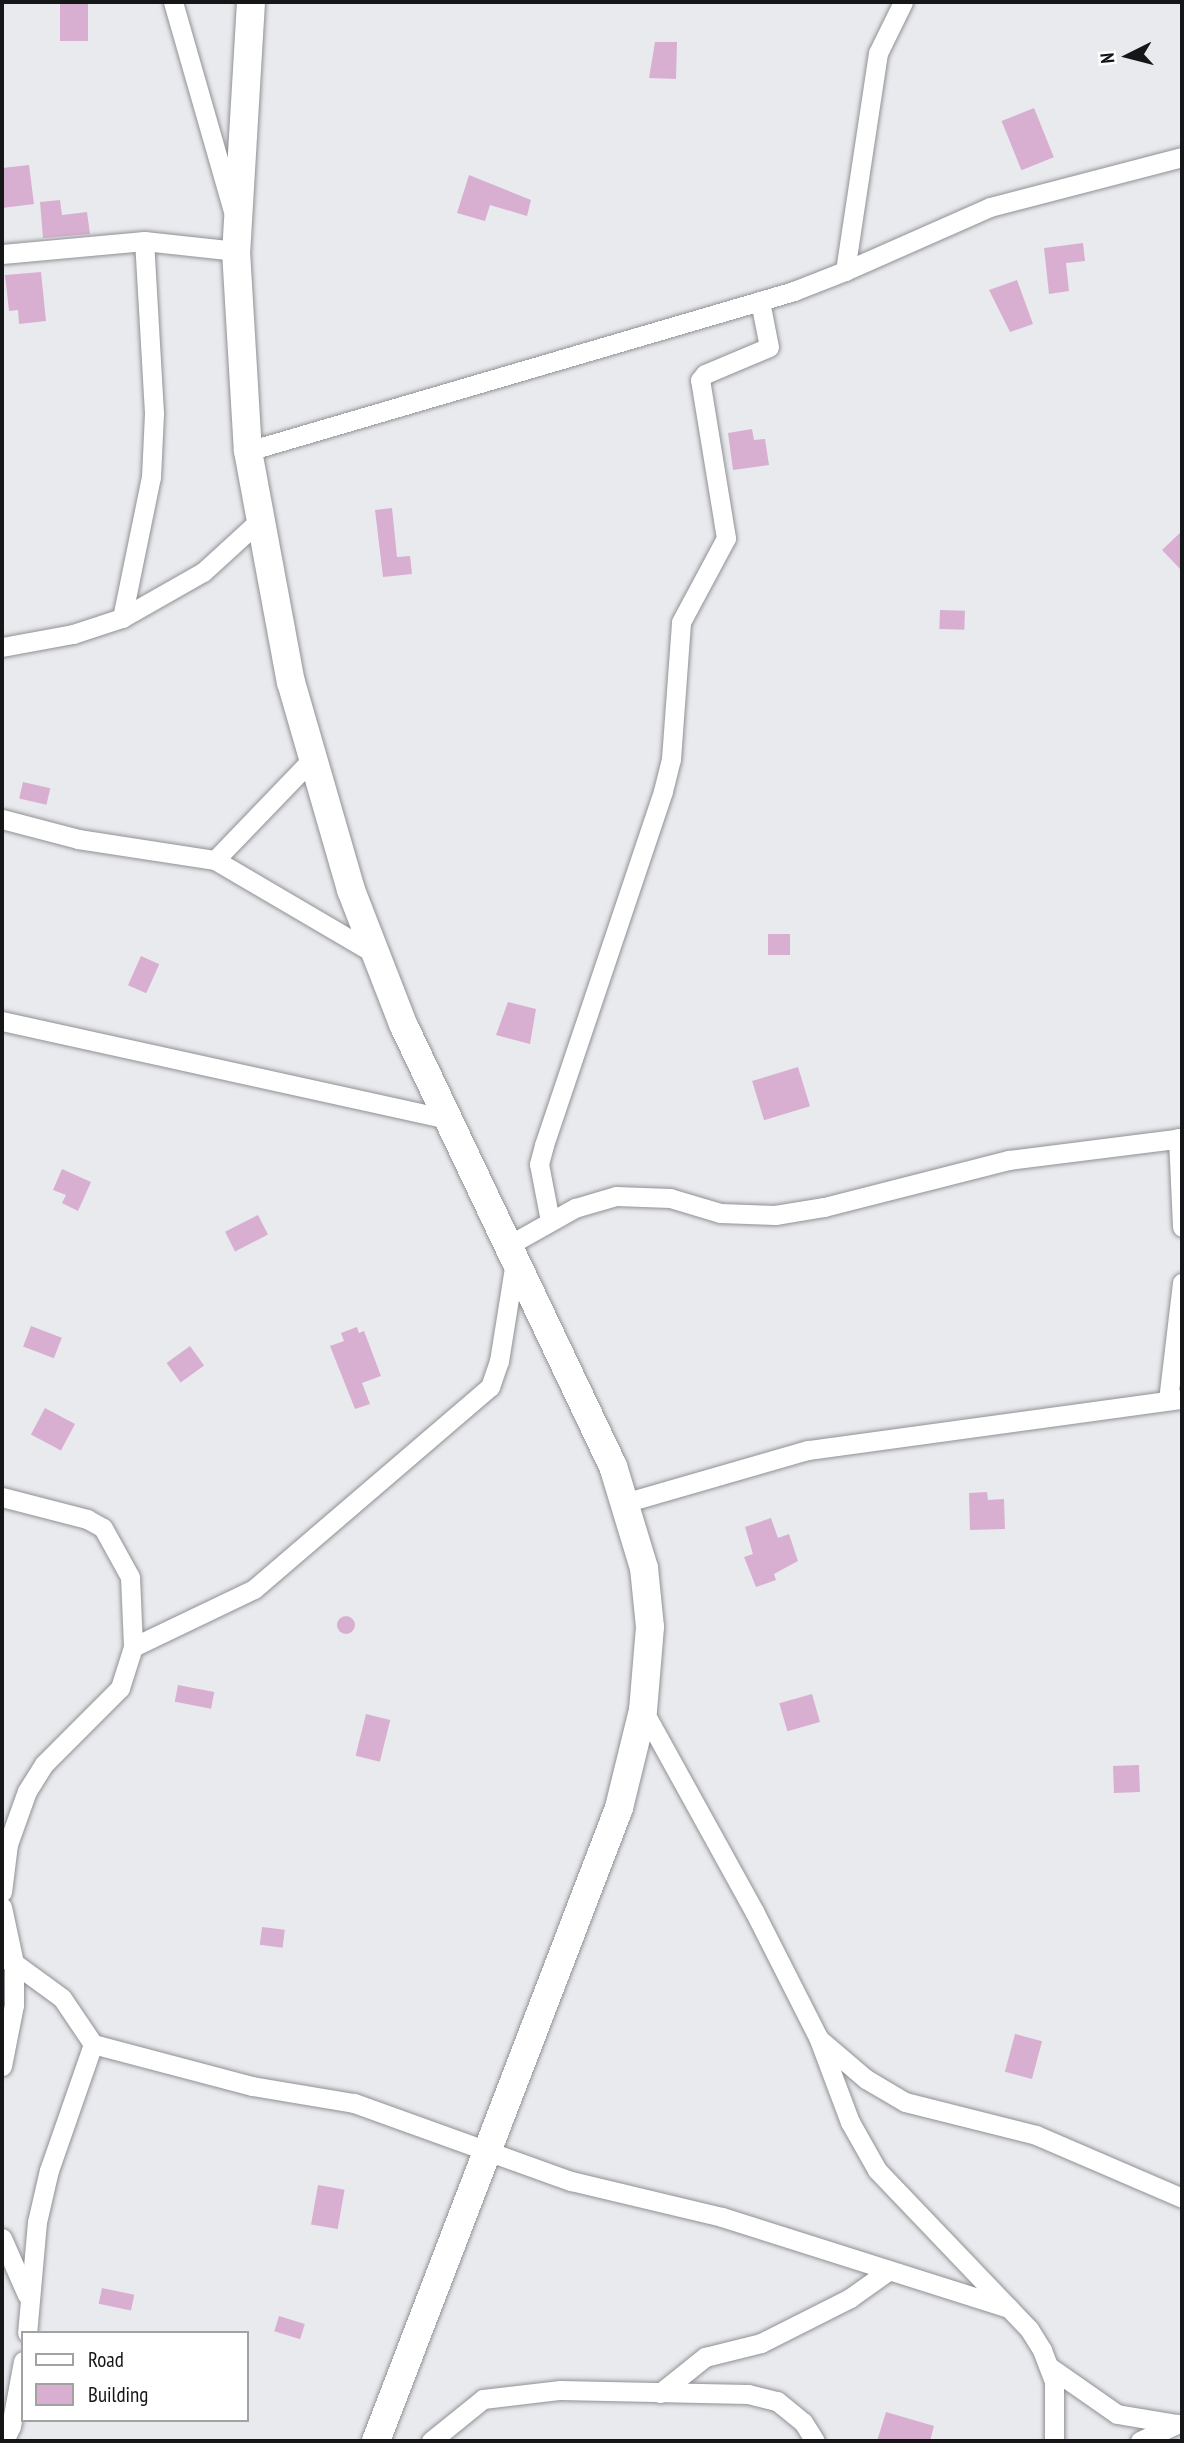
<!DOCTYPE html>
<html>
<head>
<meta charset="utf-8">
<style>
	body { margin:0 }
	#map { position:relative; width:1184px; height:2443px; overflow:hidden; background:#e9eaee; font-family:"PT Sans Narrow",sans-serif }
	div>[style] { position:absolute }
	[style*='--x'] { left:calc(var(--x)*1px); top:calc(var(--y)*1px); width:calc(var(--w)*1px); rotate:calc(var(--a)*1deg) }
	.building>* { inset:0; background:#d9afd1; transform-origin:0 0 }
	.round { border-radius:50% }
	.roads { filter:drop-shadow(0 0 2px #909194) drop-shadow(0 0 2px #909194) }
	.street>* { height:19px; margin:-9.5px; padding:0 9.5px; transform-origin:9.5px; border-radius:9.5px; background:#fff }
	.secondary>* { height:28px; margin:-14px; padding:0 14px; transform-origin:14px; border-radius:14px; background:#fff }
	span { translate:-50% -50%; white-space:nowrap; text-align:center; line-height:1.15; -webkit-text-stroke:7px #fff; paint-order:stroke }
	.frame { position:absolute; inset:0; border:4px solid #151617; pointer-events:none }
	.legend { position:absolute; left:21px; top:2331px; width:228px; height:91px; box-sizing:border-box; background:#fff; border:2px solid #a1a2a2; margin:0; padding:9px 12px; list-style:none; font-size:21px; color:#151617 }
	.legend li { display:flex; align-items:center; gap:14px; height:35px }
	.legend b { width:35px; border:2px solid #a1a2a2 }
	.north { position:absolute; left:1093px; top:21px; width:70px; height:70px; -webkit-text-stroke:5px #fff; paint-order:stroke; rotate:264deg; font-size:19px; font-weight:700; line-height:28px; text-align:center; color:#151617 }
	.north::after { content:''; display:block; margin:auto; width:24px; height:32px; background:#151617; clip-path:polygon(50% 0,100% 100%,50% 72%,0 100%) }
</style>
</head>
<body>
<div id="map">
	<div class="building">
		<div style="left:60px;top:2px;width:28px;height:39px"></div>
		<div style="clip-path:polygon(655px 42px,677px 42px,676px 79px,649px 78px)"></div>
		<div style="left:1034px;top:108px;width:53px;height:35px;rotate:68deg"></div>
		<div style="clip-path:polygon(29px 165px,34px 204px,2px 208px,2px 168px)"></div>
		<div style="clip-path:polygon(469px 175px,531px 200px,527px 216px,490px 205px,485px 221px,457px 213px)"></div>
		<div style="clip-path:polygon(60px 200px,62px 215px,87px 212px,90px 234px,43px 238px,40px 202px)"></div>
		<div style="clip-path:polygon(1083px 243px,1085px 261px,1066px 263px,1069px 291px,1049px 294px,1044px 248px)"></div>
		<div style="clip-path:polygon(41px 272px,46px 321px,19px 324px,18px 310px,9px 311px,5px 275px)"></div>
		<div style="clip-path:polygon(1017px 280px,1033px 324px,1010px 332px,989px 290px)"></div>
		<div style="clip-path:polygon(752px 429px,754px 440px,765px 439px,769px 465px,733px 470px,728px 433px)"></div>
		<div style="clip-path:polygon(392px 508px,397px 557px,410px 556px,412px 574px,383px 577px,375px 510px)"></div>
		<div style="clip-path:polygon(1182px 531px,1182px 571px,1162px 550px)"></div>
		<div style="left:940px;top:610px;width:25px;height:19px;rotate:2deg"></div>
		<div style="left:23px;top:782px;width:28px;height:17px;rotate:13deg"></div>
		<div style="left:790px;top:934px;width:21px;height:22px;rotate:90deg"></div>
		<div style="left:141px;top:956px;width:20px;height:32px;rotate:24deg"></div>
		<div style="clip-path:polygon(508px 1002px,536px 1009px,530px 1044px,496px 1035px)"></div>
		<div style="left:798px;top:1067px;width:41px;height:48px;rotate:73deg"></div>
		<div style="clip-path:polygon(62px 1169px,91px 1182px,78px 1211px,62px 1203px,66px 1195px,53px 1190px)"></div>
		<div style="left:258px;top:1215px;width:22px;height:37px;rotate:63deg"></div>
		<div style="left:31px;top:1326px;width:33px;height:22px;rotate:21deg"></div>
		<div style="clip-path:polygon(357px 1327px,359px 1333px,364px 1331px,381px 1376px,362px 1383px,370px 1404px,355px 1409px,330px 1346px,344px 1341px,341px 1333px)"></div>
		<div style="left:190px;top:1346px;width:24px;height:29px;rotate:54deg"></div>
		<div style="left:45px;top:1408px;width:34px;height:30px;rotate:28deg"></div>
		<div style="clip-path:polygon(987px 1492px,988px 1500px,1004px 1499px,1005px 1529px,970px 1530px,969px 1493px)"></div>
		<div style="clip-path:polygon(771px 1518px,778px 1538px,789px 1534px,798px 1561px,774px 1574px,776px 1580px,756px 1587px,744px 1557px,753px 1554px,745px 1527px)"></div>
		<div class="round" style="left:337px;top:1616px;width:18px;height:18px"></div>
		<div style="left:178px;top:1685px;width:37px;height:17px;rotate:11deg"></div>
		<div style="left:812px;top:1694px;width:29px;height:34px;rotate:74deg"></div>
		<div style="left:366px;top:1714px;width:25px;height:43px;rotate:14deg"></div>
		<div style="left:1139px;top:1765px;width:27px;height:26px;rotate:88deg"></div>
		<div style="left:262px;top:1927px;width:23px;height:18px;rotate:7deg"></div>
		<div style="left:1015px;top:2034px;width:28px;height:39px;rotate:15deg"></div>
		<div style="left:318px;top:2185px;width:27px;height:40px;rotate:10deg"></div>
		<div style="left:102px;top:2288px;width:33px;height:16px;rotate:12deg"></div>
		<div style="left:279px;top:2316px;width:27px;height:16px;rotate:17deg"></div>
		<div style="clip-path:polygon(886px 2412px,934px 2426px,930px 2441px,877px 2441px)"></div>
	</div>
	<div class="roads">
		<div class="street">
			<div style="--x:173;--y:2;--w:217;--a:74"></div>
			<div style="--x:2;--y:254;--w:143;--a:-5.2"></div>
			<div style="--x:144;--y:241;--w:93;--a:6.2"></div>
			<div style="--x:845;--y:271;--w:158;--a:-23.8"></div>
			<div style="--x:990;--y:207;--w:198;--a:-14.6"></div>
			<div style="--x:248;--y:451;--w:569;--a:-16.33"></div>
			<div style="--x:794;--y:291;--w:55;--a:-21.4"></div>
			<div style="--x:845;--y:271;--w:220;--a:-81.4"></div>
			<div style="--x:878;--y:53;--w:57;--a:-63.9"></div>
			<div style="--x:122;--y:618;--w:144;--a:-78.4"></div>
			<div style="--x:151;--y:477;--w:64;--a:-87.3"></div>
			<div style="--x:154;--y:413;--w:172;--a:-93.3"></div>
			<div style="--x:2;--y:647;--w:72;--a:-10.4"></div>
			<div style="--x:73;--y:634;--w:52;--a:-18.1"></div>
			<div style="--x:122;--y:618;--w:93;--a:-29.6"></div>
			<div style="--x:203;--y:572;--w:77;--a:-42.4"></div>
			<div style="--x:2;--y:819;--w:79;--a:14.7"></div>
			<div style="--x:78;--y:839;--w:139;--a:8.7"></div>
			<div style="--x:215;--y:860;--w:186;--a:30.4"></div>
			<div style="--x:215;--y:860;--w:141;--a:-46.1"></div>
			<div style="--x:2;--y:1021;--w:455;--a:12.4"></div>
			<div style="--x:1178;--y:1138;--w:89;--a:87.4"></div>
			<div style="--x:550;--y:1221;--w:58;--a:-100.9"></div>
			<div style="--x:539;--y:1164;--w:20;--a:-75"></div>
			<div style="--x:544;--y:1145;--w:373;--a:-71.4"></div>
			<div style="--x:663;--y:791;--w:33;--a:-76"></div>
			<div style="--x:671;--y:759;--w:137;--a:-85.8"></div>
			<div style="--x:681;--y:622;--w:95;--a:-61.8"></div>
			<div style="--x:726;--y:538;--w:160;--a:-99.3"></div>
			<div style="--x:700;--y:380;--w:8;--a:-50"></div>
			<div style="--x:705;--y:374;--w:69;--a:-22.9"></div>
			<div style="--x:769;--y:347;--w:47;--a:-101.1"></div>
			<div style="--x:509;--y:1245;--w:76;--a:-29.3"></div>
			<div style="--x:575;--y:1208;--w:43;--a:-16.3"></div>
			<div style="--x:616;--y:1196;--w:54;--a:2.1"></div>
			<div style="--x:670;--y:1198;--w:52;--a:16.7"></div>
			<div style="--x:720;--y:1213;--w:55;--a:2.1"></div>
			<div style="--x:775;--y:1215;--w:50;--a:-9.3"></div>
			<div style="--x:824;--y:1207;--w:191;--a:-14.3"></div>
			<div style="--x:1009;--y:1160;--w:174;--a:-7.2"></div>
			<div style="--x:1168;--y:1400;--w:118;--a:-83.2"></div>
			<div style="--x:2;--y:1497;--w:88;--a:14.5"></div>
			<div style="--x:87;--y:1519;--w:18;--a:29"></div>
			<div style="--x:103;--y:1528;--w:56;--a:61.1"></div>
			<div style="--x:130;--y:1577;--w:70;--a:87.5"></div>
			<div style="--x:133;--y:1647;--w:43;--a:107.6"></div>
			<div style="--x:120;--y:1688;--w:107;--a:135"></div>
			<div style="--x:44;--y:1764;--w:32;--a:122"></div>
			<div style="--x:27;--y:1791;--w:56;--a:109.7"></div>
			<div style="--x:8;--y:1844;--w:48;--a:97.1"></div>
			<div style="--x:624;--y:1503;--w:191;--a:-16.1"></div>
			<div style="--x:808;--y:1450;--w:377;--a:-7.8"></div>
			<div style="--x:133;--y:1647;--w:134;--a:-25.6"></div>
			<div style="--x:254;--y:1589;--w:311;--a:-40.6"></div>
			<div style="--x:490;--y:1387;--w:28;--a:-71"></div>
			<div style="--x:499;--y:1361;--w:101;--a:-80.9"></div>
			<div style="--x:643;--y:1710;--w:230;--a:61.1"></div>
			<div style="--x:754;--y:1911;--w:141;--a:63.1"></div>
			<div style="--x:818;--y:2037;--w:91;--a:69.4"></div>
			<div style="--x:850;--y:2122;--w:55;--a:60.6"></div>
			<div style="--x:877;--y:2170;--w:220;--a:46.3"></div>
			<div style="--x:1029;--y:2329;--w:25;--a:58"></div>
			<div style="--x:1042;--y:2350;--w:34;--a:69"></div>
			<div style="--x:1054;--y:2382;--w:59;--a:90"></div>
			<div style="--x:2;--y:1907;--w:57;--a:77.9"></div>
			<div style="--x:14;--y:1963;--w:59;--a:36.1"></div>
			<div style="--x:62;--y:1998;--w:55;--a:56"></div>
			<div style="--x:93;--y:2044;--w:133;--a:109.2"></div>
			<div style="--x:49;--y:2170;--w:53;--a:103"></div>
			<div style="--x:37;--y:2222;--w:111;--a:95.1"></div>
			<div style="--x:819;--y:2039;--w:62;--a:40.4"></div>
			<div style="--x:866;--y:2079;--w:45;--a:30.5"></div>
			<div style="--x:905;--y:2102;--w:135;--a:14.1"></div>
			<div style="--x:1036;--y:2135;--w:159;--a:23.3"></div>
			<div style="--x:93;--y:2044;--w:164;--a:14.8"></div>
			<div style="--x:252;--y:2086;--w:103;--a:9.5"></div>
			<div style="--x:354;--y:2103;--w:231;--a:19.8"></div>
			<div style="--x:571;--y:2181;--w:155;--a:13.4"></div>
			<div style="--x:722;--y:2217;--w:301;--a:17.6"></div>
			<div style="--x:2;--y:2066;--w:62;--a:-78.9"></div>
			<div style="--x:14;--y:2005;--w:42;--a:-90"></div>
			<div style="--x:14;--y:1963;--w:10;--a:-156"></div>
			<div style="--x:2;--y:2238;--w:62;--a:66.3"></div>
			<div style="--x:1051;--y:2368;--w:80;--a:34.9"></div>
			<div style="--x:1117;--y:2414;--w:61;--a:9.5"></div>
			<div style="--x:660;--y:2393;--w:58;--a:-38.7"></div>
			<div style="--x:705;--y:2357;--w:58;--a:-14"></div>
			<div style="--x:761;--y:2343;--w:100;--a:-26.8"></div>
			<div style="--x:850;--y:2298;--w:47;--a:-35.4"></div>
			<div style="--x:4;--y:2441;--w:17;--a:-65"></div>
			<div style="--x:11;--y:2426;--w:66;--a:-79.5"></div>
			<div style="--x:431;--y:2441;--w:67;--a:-38.9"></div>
			<div style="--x:483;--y:2399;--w:78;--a:-6.7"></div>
			<div style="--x:560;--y:2390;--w:188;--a:1.2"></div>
			<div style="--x:748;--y:2394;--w:30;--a:14"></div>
			<div style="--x:777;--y:2401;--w:33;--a:39"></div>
			<div style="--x:803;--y:2422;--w:22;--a:58"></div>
			<div style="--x:1140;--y:2441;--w:41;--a:-24.7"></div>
		</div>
		<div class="secondary">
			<div style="--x:251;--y:2;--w:249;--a:93.4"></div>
			<div style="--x:236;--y:251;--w:200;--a:86.6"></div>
			<div style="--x:248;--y:451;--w:235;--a:79.5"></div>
			<div style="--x:291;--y:682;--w:216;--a:73.9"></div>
			<div style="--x:351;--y:890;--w:144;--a:68.8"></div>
			<div style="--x:403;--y:1024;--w:489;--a:64.6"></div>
			<div style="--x:613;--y:1466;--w:107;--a:73.1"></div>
			<div style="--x:644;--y:1568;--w:59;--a:84.2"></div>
			<div style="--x:650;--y:1627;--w:83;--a:94.8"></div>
			<div style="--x:643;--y:1710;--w:101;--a:103.8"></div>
			<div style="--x:619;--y:1808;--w:678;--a:111"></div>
		</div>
	</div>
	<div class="frame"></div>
	<ul class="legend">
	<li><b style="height:9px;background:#fff"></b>Road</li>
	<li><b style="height:19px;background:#d9afd1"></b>Building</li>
	</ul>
	<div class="north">N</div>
</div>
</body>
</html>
